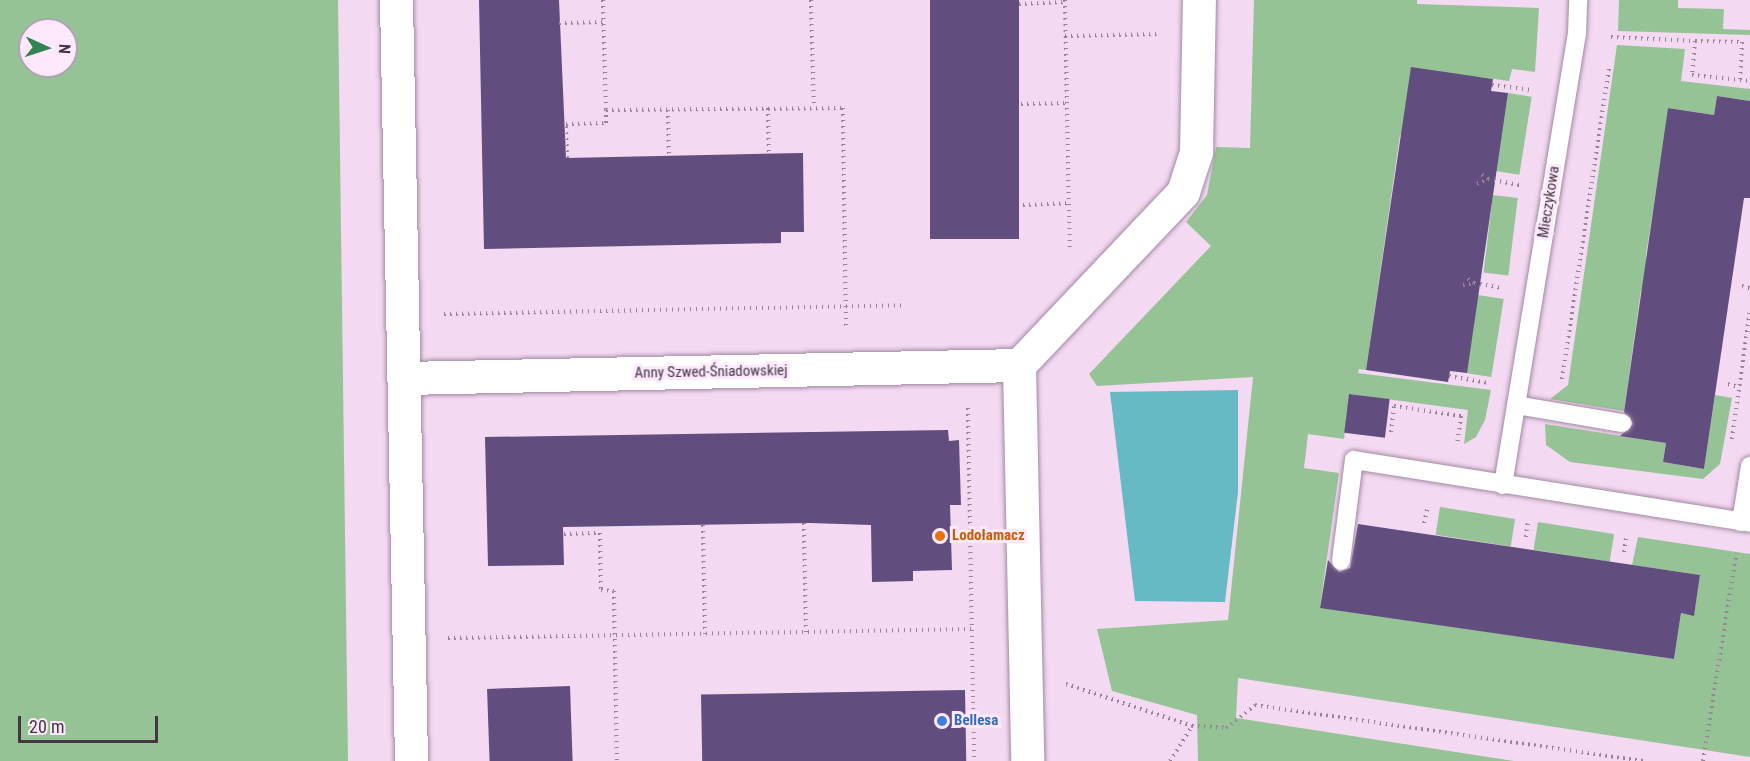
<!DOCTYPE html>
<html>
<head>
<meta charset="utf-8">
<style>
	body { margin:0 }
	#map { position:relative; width:1750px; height:761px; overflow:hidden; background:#f3d9f2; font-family:"Roboto Condensed",sans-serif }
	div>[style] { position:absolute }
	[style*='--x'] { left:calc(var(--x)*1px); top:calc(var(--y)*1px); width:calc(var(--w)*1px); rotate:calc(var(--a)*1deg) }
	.green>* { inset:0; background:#96c396; transform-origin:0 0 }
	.water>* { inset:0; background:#67bac3 }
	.building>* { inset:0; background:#624d7f; transform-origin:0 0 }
	.path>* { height:4px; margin-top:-2px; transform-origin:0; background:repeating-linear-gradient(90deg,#978496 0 1.5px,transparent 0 6px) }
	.roads { filter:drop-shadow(0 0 2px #a289a1) drop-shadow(0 0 2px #a289a1) }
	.service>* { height:18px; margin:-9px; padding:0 9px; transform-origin:9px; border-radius:9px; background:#fff }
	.minor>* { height:33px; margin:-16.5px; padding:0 16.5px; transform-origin:16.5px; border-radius:16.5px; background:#fff }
	.dots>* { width:16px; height:16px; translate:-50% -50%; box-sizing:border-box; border:3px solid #fde8fc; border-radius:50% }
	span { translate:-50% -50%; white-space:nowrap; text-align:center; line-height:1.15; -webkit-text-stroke:6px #fde8fc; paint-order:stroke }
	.street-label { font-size:15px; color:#423742 }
	.food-label { font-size:15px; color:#c56008; font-weight:700 }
	.left { translate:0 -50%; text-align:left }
	.shop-label { font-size:15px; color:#366cbe; font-weight:700 }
	.north { position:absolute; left:18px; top:18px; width:60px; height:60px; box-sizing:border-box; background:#fde8fc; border:2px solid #b2a1b2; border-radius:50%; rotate:93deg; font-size:16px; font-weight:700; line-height:24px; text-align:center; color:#423742 }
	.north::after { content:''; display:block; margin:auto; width:21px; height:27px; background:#338353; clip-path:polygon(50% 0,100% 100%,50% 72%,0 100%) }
	.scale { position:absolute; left:18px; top:716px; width:140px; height:27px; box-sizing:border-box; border:3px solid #423742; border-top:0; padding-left:8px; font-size:18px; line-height:21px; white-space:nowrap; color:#423742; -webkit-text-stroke:4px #fde8fc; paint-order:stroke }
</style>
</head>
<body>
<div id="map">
	<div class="green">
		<div style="clip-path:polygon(evenodd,0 0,338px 0,348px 761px,0 761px,0 0,30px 30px,66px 30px,66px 66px,30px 66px,30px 30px)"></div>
		<div style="clip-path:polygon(1254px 0,1417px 0,1417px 4px,1539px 8px,1535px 72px,1512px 69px,1509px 81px,1480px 77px,1410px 136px,1400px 135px,1366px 370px,1359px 369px,1358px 373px,1491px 390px,1485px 420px,1476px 437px,1464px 444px,1468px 410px,1350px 394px,1344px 439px,1308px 434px,1304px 468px,1339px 473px,1320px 607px,1674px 659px,1681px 613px,1694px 615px,1700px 575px,1632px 565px,1638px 537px,1750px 554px,1750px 757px,1238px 678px,1236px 718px,1514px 761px,1198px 761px,1197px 715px,1112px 691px,1097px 629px,1228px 620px,1253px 377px,1097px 386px,1089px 374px,1211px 246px,1186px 222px,1207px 195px,1216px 147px,1250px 148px)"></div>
		<div style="clip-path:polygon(1619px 0,1678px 0,1678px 8px,1724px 9px,1723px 29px,1750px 30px,1750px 35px,1618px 31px)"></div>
		<div style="clip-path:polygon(1617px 45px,1685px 49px,1681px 81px,1750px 89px,1750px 101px,1717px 96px,1714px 115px,1669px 108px,1646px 255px,1651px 291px,1641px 290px,1624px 411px,1550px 399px,1568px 385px)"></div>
		<div style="left:1508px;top:93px;width:24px;height:79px;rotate:9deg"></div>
		<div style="left:1493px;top:195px;width:25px;height:78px;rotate:7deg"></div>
		<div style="left:1478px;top:295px;width:26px;height:79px;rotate:9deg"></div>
		<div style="clip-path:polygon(1715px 395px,1732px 398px,1720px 464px,1703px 479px,1570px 462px,1546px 445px,1545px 424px,1666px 443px,1663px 462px,1704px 469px)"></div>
		<div style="left:1440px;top:507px;width:76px;height:28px;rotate:9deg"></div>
		<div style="left:1538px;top:522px;width:77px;height:28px;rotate:9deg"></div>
	</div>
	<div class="water">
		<div style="clip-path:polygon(1238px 390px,1238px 492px,1225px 602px,1135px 601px,1110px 392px)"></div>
	</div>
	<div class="building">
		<div style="clip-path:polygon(479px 0,559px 0,566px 158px,803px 153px,804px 232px,781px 232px,781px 243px,484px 249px)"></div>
		<div style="left:930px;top:0;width:89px;height:239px"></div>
		<div style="clip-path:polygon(1411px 67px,1493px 79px,1491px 91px,1508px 93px,1467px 373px,1450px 371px,1448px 382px,1366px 370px)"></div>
		<div style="clip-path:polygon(1717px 96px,1750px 101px,1750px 198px,1744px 198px,1704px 469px,1663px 462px,1666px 443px,1620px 436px,1633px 424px,1624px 412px,1668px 108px,1714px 115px)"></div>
		<div style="left:1349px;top:394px;width:41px;height:39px;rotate:7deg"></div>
		<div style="clip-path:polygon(948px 430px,949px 441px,959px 440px,961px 505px,950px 505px,952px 570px,913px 571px,913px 581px,872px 582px,871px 525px,810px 523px,563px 527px,564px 565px,488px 566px,485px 437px)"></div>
		<div style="clip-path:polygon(1358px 524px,1700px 575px,1694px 616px,1681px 613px,1674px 659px,1320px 608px,1328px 560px,1339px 572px,1350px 568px)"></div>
		<div style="left:570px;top:686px;width:75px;height:83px;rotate:88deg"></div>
		<div style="left:965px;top:690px;width:71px;height:264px;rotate:89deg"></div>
	</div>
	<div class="path">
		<div style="--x:603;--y:0;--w:110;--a:88.4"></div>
		<div style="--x:606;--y:110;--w:237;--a:-0.5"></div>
		<div style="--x:843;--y:108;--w:219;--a:89.2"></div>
		<div style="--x:811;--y:0;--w:108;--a:88.4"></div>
		<div style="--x:1065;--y:0;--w:251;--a:88.9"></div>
		<div style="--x:1019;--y:4;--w:46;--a:-2.5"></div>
		<div style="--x:559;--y:23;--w:45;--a:-1.3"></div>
		<div style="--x:1065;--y:36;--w:93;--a:-1.2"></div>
		<div style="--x:1611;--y:37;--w:84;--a:2.7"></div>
		<div style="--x:1695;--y:41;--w:34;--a:95"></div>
		<div style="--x:1692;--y:75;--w:58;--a:5.9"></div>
		<div style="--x:1695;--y:41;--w:47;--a:1.2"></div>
		<div style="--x:1742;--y:42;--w:38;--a:93"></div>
		<div style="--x:1492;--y:85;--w:41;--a:7"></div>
		<div style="--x:1021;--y:104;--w:46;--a:-1.2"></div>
		<div style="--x:768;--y:108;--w:46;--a:88.8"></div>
		<div style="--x:668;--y:110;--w:45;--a:88.7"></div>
		<div style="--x:567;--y:158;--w:34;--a:-92"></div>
		<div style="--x:566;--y:124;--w:40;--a:-1.4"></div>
		<div style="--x:606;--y:123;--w:13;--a:-90"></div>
		<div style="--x:1488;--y:179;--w:33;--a:11"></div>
		<div style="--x:1477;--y:184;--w:12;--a:-24"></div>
		<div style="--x:1488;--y:179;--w:11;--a:-146"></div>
		<div style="--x:1023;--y:205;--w:46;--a:-2.5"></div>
		<div style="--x:1474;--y:283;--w:28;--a:10"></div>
		<div style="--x:1463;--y:285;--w:11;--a:-10"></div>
		<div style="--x:1474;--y:283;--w:12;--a:-145"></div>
		<div style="--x:1742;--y:286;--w:8;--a:14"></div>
		<div style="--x:444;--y:314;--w:461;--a:-1.1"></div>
		<div style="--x:1449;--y:376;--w:39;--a:10"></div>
		<div style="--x:1562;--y:379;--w:314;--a:-81.4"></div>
		<div style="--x:1728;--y:384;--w:11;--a:15"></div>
		<div style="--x:968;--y:408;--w:353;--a:89"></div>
		<div style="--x:1391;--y:432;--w:26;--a:-83"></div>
		<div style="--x:1394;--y:406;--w:68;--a:8.5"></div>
		<div style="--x:1461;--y:416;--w:27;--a:98"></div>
		<div style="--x:1732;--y:439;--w:131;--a:-82.1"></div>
		<div style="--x:804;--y:523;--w:109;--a:88.9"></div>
		<div style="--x:1424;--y:523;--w:17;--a:-77"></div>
		<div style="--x:703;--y:525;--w:109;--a:88.9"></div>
		<div style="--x:564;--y:534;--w:36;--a:-2"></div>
		<div style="--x:600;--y:533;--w:57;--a:89"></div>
		<div style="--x:601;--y:590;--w:13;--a:4"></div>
		<div style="--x:614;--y:591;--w:170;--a:89"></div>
		<div style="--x:1526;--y:537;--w:17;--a:-83"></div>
		<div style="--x:1624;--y:552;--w:14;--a:-82"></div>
		<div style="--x:448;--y:638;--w:524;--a:-0.98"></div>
		<div style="--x:1066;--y:684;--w:133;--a:18.4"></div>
		<div style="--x:1192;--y:726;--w:34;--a:3"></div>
		<div style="--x:1226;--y:728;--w:37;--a:-38"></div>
		<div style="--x:1255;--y:705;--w:392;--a:8.2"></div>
		<div style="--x:1170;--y:761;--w:41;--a:-57.8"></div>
		<div style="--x:1703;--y:761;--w:210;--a:-80.9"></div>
	</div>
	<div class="roads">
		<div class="service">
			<div style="--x:1516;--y:405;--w:108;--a:9.6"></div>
			<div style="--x:1503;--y:485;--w:457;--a:-80.7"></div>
			<div style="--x:1577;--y:34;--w:34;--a:-88"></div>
			<div style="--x:1741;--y:522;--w:57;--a:-80.9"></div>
			<div style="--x:1341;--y:561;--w:102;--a:-82.7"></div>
			<div style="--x:1354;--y:460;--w:401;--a:9"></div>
		</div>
		<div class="minor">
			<div style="--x:396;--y:0;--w:761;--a:88.87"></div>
			<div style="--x:1019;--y:365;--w:396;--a:88.8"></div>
			<div style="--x:404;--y:378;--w:615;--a:-1.21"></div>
			<div style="--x:1019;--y:365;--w:238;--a:-46.5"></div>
			<div style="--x:1183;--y:192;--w:42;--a:-72"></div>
			<div style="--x:1196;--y:152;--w:152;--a:-88.9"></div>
		</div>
	</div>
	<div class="dots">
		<div style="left:940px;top:536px;background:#e8710a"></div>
		<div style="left:942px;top:721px;background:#3f7fe0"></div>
	</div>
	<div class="street-label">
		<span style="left:1549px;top:202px;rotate:-81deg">Mieczykowa</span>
		<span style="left:711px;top:372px;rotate:-1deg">Anny Szwed-Śniadowskiej</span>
	</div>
	<div class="food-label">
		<span class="left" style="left:952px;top:536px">Lodołamacz</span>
	</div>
	<div class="shop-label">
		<span class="left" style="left:954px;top:721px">Bellesa</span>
	</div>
	<div class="north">N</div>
	<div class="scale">20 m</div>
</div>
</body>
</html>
